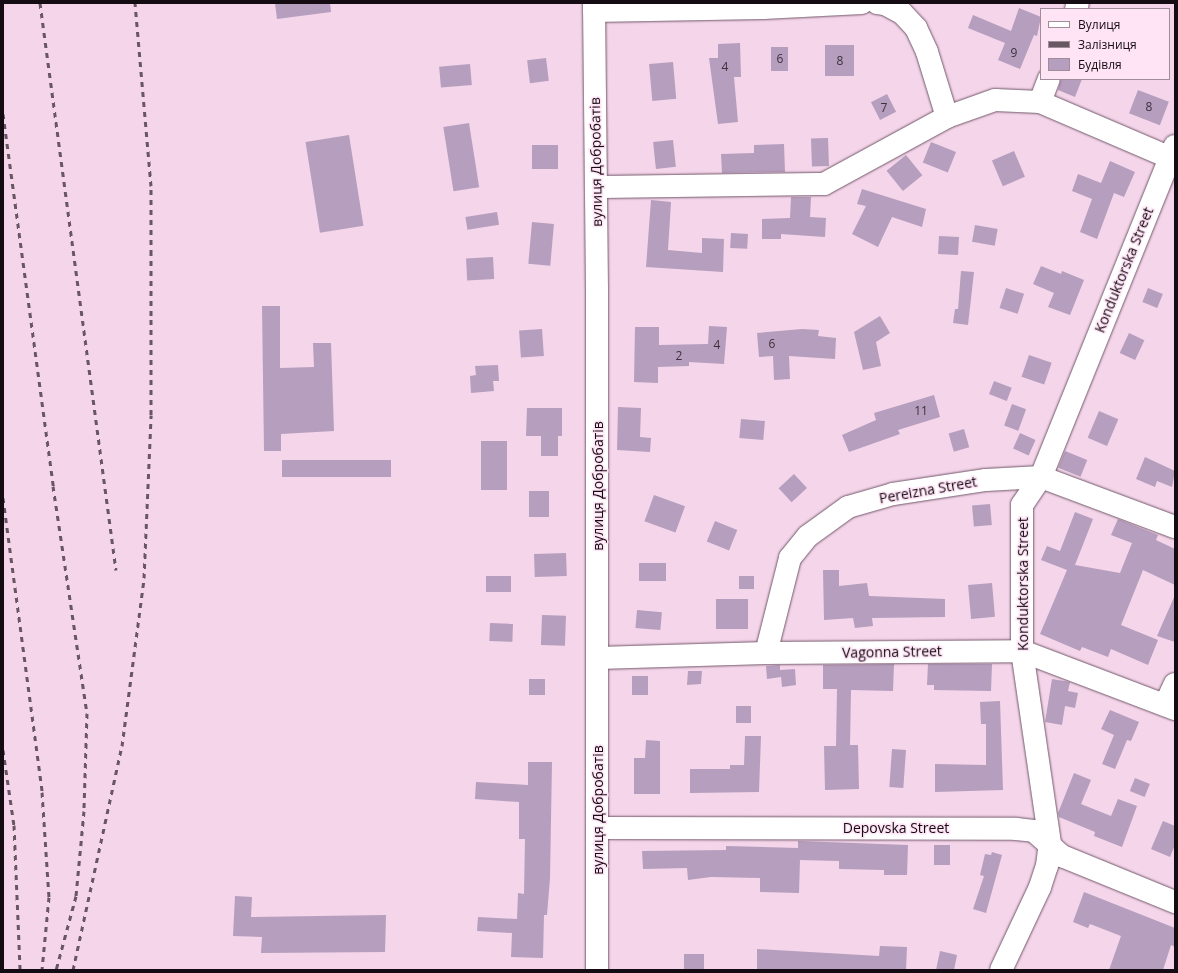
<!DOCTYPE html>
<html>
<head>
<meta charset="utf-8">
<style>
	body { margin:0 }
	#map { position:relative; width:1178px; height:973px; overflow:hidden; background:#f4d5ea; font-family:"Open Sans",sans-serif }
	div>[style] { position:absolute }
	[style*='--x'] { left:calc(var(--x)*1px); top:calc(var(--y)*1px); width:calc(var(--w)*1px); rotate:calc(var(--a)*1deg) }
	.building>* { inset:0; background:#b69ebe; transform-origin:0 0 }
	.roads { filter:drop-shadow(0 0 1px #72586a) drop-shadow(0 0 1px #72586a) }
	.minor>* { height:22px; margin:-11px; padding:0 11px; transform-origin:11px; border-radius:11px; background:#fff }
	.rail>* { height:3px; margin-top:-1.5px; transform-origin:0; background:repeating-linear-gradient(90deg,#685662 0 5px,transparent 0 10px) }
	span { translate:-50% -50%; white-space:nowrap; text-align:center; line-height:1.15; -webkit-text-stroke:3px #fee4f5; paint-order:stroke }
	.number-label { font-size:12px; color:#3d303d }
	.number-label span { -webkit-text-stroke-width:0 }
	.street-label { font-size:14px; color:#150b12 }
	.frame { position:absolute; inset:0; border:4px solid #150b12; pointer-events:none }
	.legend { position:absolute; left:1040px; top:8px; width:130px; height:72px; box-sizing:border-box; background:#fee4f5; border:1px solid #a18d9a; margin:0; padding:5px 7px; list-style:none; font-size:12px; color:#150b12 }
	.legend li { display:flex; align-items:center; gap:8px; height:20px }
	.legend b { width:20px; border:1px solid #a18d9a }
</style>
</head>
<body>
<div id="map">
	<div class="building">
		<div style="clip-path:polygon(275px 3px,330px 3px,331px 12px,277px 19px)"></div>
		<div style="clip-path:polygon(1019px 8px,1041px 17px,1037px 36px,1034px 35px,1020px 69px,998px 60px,1005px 43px,968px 28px,973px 15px,1011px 31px)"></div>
		<div style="clip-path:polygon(740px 43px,741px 77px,734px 77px,738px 122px,718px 124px,709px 58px,718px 58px,718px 44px)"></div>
		<div style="left:854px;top:45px;width:31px;height:29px;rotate:90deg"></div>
		<div style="left:771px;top:47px;width:17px;height:24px"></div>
		<div style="left:546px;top:58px;width:23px;height:19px;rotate:83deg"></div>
		<div style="left:673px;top:62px;width:37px;height:24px;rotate:85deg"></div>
		<div style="left:470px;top:64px;width:21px;height:31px;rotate:85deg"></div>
		<div style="clip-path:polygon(1061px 79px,1082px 79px,1075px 97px,1058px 90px)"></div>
		<div style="left:1138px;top:90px;width:33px;height:25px;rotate:21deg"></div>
		<div style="left:887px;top:94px;width:20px;height:18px;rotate:63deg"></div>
		<div style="left:469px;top:123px;width:65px;height:26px;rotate:81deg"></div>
		<div style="left:349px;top:135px;width:92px;height:44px;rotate:81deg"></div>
		<div style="left:828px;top:138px;width:28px;height:17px;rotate:88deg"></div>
		<div style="left:673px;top:140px;width:27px;height:20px;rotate:84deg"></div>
		<div style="left:931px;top:142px;width:27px;height:22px;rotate:22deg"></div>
		<div style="clip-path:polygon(784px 144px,785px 172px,722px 173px,721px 154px,754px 153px,754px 145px)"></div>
		<div style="left:558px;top:145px;width:24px;height:26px;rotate:90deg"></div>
		<div style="left:1014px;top:151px;width:28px;height:24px;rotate:67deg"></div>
		<div style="left:906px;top:155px;width:26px;height:25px;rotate:51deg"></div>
		<div style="clip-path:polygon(1110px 161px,1135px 172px,1124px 197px,1114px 193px,1097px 239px,1080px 232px,1092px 199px,1072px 191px,1078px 174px,1101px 183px)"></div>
		<div style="clip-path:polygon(862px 189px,926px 209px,922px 227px,892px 217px,878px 247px,852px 234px,866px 206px,857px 204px)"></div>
		<div style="clip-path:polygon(791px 197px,811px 197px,810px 217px,826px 218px,825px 237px,781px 234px,781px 239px,762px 239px,762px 219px,790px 218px)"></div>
		<div style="clip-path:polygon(651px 200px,671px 202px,668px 250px,702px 253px,702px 238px,724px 239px,723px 272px,646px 267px)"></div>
		<div style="left:497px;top:212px;width:13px;height:32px;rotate:81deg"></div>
		<div style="left:532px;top:222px;width:22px;height:42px;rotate:5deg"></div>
		<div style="left:975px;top:225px;width:23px;height:17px;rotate:10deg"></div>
		<div style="left:731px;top:233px;width:17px;height:15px;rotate:3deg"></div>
		<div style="left:939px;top:236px;width:20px;height:18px;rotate:3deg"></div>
		<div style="left:493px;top:257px;width:22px;height:27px;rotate:87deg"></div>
		<div style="clip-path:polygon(1041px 266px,1061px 274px,1062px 271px,1084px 280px,1070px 315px,1048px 307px,1054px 293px,1033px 284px)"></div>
		<div style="clip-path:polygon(961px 271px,974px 272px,968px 325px,953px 323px,955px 309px,958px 309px)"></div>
		<div style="left:1006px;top:288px;width:19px;height:21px;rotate:18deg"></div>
		<div style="left:1148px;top:288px;width:16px;height:15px;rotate:22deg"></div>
		<div style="clip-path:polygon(262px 306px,280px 306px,280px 368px,314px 367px,313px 343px,331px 343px,334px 431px,281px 434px,281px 451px,264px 451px)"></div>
		<div style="clip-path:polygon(880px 316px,890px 333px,876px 342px,881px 366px,863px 370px,854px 332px)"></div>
		<div style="clip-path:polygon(709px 326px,727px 327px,724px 364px,689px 362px,689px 366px,658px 367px,658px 383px,634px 382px,635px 327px,659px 327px,659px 345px,708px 344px)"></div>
		<div style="left:542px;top:329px;width:27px;height:23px;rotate:86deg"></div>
		<div style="clip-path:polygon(802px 329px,819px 330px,818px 336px,836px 338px,835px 359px,789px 356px,790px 379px,774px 380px,773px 356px,759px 357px,757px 333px)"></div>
		<div style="left:1129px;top:333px;width:17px;height:22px;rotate:25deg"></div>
		<div style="left:1029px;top:355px;width:24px;height:23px;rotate:19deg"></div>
		<div style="clip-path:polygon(498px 365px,499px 381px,493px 381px,494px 391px,471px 393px,470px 376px,476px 375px,475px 366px)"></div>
		<div style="left:994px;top:381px;width:19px;height:14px;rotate:21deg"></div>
		<div style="clip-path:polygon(934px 395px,940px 417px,898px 430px,900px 434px,849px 452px,842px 435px,876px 420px,874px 413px)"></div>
		<div style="left:1012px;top:404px;width:15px;height:23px;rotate:20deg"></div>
		<div style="clip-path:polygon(618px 407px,641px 408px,640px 437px,651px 438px,650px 452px,617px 450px)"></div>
		<div style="clip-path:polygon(527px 408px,562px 408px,562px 436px,558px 436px,558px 456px,541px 456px,541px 436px,526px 436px)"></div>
		<div style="left:1099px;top:411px;width:21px;height:29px;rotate:23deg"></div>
		<div style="left:741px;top:419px;width:24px;height:19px;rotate:5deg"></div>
		<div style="left:964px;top:429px;width:19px;height:16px;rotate:74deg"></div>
		<div style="left:1020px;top:433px;width:17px;height:17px;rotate:24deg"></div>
		<div style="left:481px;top:441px;width:26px;height:49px"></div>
		<div style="left:1065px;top:451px;width:24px;height:18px;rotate:22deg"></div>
		<div style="clip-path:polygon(1145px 457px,1175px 471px,1172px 487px,1157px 481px,1155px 487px,1136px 479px)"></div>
		<div style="left:391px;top:460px;width:17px;height:109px;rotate:90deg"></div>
		<div style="left:794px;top:474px;width:19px;height:21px;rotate:47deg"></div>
		<div style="left:529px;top:491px;width:20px;height:26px"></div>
		<div style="left:654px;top:495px;width:33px;height:28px;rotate:20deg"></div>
		<div style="left:990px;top:504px;width:21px;height:18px;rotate:85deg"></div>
		<div style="clip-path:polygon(1075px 512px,1093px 519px,1075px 565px,1120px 573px,1132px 543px,1111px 535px,1118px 519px,1158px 535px,1156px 540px,1175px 549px,1175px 585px,1143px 570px,1121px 625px,1158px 640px,1148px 665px,1111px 649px,1108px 657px,1082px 647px,1080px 651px,1040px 634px,1067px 570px,1041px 560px,1047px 546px,1060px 551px)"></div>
		<div style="left:715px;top:521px;width:24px;height:22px;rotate:22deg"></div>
		<div style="left:566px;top:553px;width:23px;height:32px;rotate:88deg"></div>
		<div style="left:639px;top:563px;width:27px;height:18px"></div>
		<div style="clip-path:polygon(823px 570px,839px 570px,839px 586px,867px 583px,869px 596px,945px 599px,945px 617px,872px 618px,873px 626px,855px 628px,853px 618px,824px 620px)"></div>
		<div style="left:486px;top:576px;width:25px;height:16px"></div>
		<div style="left:739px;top:576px;width:15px;height:13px"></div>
		<div style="left:992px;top:583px;width:34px;height:24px;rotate:85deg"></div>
		<div style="clip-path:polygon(1175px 595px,1175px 642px,1157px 636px)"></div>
		<div style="left:716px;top:599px;width:32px;height:30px"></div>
		<div style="left:637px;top:610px;width:25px;height:18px;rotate:5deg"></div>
		<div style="left:542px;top:615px;width:24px;height:30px;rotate:2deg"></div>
		<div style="left:490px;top:623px;width:23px;height:18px;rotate:2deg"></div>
		<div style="clip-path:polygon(894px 664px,893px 691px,851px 690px,850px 745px,858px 745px,859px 789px,825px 790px,824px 746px,836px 746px,837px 689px,823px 689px,823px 665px)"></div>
		<div style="clip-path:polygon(928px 664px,992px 664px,991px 691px,934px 690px,934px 685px,927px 685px)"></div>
		<div style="clip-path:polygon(780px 665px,780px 670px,795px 669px,796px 685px,782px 687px,781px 677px,767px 679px,766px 666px)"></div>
		<div style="clip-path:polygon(688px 671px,702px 671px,701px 684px,687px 685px)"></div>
		<div style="left:632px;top:676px;width:16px;height:19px"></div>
		<div style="left:529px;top:679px;width:16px;height:16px"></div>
		<div style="clip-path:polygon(1052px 679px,1070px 682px,1068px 691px,1078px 693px,1075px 708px,1065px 706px,1062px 725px,1045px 722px)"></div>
		<div style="clip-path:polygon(1000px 701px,1003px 790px,935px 792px,935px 764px,986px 765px,986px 724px,981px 724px,980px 702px)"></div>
		<div style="left:736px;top:706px;width:15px;height:17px"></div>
		<div style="clip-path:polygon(1110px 710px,1139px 722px,1131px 741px,1127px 740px,1115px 769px,1102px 764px,1114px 735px,1101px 729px)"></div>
		<div style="clip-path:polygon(745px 736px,761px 736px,759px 792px,690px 793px,690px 769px,730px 769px,730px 765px,744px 765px)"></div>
		<div style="clip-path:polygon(646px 740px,660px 741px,660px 794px,634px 794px,634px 758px,645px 758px)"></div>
		<div style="left:892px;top:749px;width:14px;height:38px;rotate:4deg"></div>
		<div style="clip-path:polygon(528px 762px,552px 762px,550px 878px,547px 915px,544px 915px,543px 958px,511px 957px,512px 933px,477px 931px,478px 917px,517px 919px,518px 893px,524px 894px,525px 839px,519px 839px,519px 802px,475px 799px,476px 782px,528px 785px)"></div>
		<div style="clip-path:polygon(1074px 773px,1091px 780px,1081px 804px,1111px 816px,1118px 799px,1137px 806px,1122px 847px,1094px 836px,1095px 832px,1059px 817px,1058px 813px)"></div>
		<div style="left:1135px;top:778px;width:16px;height:14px;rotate:22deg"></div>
		<div style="clip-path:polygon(1163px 821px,1175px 826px,1175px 845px,1170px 857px,1151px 849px)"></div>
		<div style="clip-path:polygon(798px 841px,908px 845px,907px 875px,884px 875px,884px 870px,839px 869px,839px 861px,800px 860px,799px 893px,760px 892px,760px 878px,711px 877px,688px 880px,687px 868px,643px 869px,642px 851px,726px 850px,726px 846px,798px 848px)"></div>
		<div style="left:934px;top:845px;width:16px;height:20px"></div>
		<div style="clip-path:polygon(992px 852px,1002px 855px,986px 913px,973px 909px,984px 876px,980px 875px,985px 854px,991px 855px)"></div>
		<div style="clip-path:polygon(1084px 892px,1175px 928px,1175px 947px,1171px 945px,1163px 970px,1109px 970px,1121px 936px,1090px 924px,1088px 928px,1073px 922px)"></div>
		<div style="clip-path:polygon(235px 896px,252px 897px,251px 917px,386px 915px,385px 952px,261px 953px,262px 937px,233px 936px)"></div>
		<div style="clip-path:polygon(880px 946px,907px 947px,906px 970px,757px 970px,757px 949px,879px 956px)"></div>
		<div style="clip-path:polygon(940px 951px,957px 955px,954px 970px,936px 970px)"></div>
		<div style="left:684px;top:954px;width:20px;height:16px"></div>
	</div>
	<div class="roads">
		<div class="minor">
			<div style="--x:594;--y:3;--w:286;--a:89.4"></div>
			<div style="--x:597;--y:289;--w:681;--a:90"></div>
			<div style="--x:877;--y:3;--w:8;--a:7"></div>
			<div style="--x:885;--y:4;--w:19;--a:28"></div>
			<div style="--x:902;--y:13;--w:21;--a:47"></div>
			<div style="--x:916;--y:28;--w:26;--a:65"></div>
			<div style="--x:927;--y:52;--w:68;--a:72.9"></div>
			<div style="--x:1076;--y:9;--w:6;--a:-72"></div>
			<div style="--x:594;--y:11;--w:169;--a:-1"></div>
			<div style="--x:763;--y:8;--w:99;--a:-2.9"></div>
			<div style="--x:1040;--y:102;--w:25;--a:-69"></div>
			<div style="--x:596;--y:187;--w:228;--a:-0.8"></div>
			<div style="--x:824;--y:184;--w:140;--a:-28.6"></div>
			<div style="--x:947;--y:117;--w:51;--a:-19.5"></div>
			<div style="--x:995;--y:100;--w:45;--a:2.5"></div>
			<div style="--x:1040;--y:102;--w:147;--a:23.2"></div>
			<div style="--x:766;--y:653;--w:98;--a:-75.8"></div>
			<div style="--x:790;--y:558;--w:28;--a:-51"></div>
			<div style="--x:808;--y:536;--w:49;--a:-35.9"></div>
			<div style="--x:848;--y:507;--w:47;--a:-16.1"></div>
			<div style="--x:893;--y:494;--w:94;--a:-8.6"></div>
			<div style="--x:986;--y:480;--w:55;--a:-3.1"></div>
			<div style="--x:1041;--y:477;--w:143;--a:20.5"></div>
			<div style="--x:598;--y:658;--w:168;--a:-1.7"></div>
			<div style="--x:766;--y:653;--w:256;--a:-0.4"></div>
			<div style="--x:1022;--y:651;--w:164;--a:20.8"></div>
			<div style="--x:1165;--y:705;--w:23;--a:-65"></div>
			<div style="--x:598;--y:828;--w:418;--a:0.1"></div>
			<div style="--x:1016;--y:829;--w:18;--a:6"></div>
			<div style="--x:1034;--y:831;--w:38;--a:42"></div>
			<div style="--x:1062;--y:856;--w:122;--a:22.2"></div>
			<div style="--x:1001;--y:970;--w:92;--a:-64.8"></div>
			<div style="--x:1040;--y:887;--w:22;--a:-72"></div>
			<div style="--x:1047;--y:866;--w:23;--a:-83"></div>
			<div style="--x:1050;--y:843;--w:194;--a:-98.3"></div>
			<div style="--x:1022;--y:651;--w:146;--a:-90"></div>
			<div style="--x:1022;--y:505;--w:34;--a:-56"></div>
			<div style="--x:1041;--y:477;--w:357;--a:-68"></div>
		</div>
	</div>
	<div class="rail">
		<div style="--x:40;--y:3;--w:572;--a:82.37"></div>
		<div style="--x:3;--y:114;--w:375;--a:82.3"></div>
		<div style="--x:53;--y:486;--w:230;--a:81.5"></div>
		<div style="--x:87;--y:713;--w:98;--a:91.8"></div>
		<div style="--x:84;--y:811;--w:85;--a:95.4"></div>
		<div style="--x:76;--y:896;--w:77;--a:105.1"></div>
		<div style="--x:3;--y:498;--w:297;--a:82.4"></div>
		<div style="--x:42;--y:792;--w:105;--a:86.2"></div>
		<div style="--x:49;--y:897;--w:73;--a:95.5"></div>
		<div style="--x:3;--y:750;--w:76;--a:81.7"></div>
		<div style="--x:14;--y:825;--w:145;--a:87.6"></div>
		<div style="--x:73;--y:970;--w:229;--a:-77.7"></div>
		<div style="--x:122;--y:746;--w:169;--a:-82.5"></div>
		<div style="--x:144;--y:578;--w:163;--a:-87.5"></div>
		<div style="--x:151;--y:415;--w:229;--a:-90"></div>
		<div style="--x:151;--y:186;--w:184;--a:-95"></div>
	</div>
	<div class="number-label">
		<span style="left:1014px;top:53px">9</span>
		<span style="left:780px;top:59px">6</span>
		<span style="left:840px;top:61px">8</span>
		<span style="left:725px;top:67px">4</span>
		<span style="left:1149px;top:107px">8</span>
		<span style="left:884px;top:108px">7</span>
		<span style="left:772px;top:344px">6</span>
		<span style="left:717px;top:345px">4</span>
		<span style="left:679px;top:356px">2</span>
		<span style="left:921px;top:411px">11</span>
	</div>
	<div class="street-label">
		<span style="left:596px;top:162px;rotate:-91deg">вулиця Добробатів</span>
		<span style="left:1124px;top:270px;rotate:-68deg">Konduktorska Street</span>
		<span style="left:598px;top:486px;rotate:-90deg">вулиця Добробатів</span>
		<span style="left:928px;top:490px;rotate:-10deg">Pereizna Street</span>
		<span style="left:1023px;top:584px;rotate:-90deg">Konduktorska Street</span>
		<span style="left:892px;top:652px;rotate:-1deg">Vagonna Street</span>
		<span style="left:598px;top:810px;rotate:-90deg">вулиця Добробатів</span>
		<span style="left:896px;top:828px">Depovska Street</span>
	</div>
	<div class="frame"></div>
	<ul class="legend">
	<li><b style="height:5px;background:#fff"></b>Вулиця</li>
	<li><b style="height:5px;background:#685662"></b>Залізниця</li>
	<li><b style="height:11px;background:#b69ebe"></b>Будівля</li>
	</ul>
</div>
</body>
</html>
